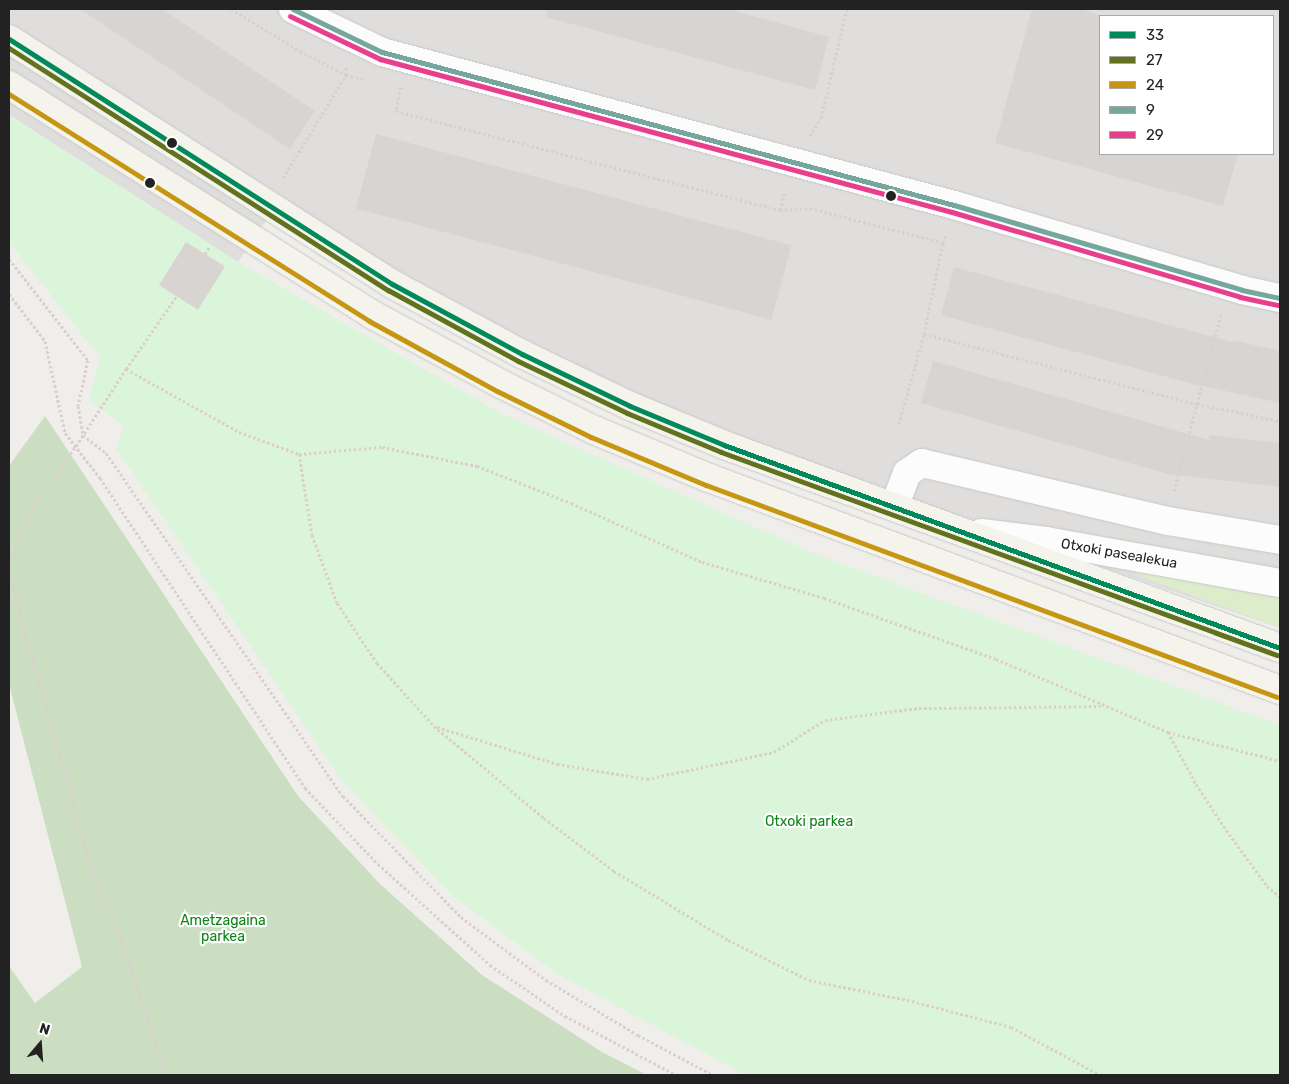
<!DOCTYPE html>
<html>
<head>
<meta charset="utf-8">
<style>
	body { margin:0 }
	#map { position:relative; width:1289px; height:1084px; overflow:hidden; background:#f0eeeb; font-family:Rubik,sans-serif }
	div>[style] { position:absolute }
	[style*='--x'] { left:calc(var(--x)*1px); top:calc(var(--y)*1px); width:calc(var(--w)*1px); rotate:calc(var(--a)*1deg) }
	.residential>* { inset:0; background:#dfdedc }
	.grass>* { inset:0; background:#ddeccb }
	.forest>* { inset:0; background:#cbdec1 }
	.park>* { inset:0; background:#daf5da }
	.building>* { inset:0; background:#d7d4d2; transform-origin:0 0 }
	.path>* { height:3px; margin-top:-1.5px; transform-origin:0; background:repeating-linear-gradient(90deg,#dccecd 0 2.5px,transparent 0 5px) }
	.roads { filter:drop-shadow(0 0 1px #c9c8c7) drop-shadow(0 0 1px #c9c8c7) }
	.minor>* { height:28px; margin:-14px; padding:0 14px; transform-origin:14px; border-radius:14px; background:#fdfcfc }
	.secondary>* { height:28px; margin:-14px; padding:0 14px; transform-origin:14px; border-radius:14px; background:#f4f4ed }
	.bus-1>* { height:5px; margin:-2.5px; padding:0 2.5px; transform-origin:2.5px; border-radius:2.5px; background:#008a5b }
	.bus-2>* { height:5px; margin:-2.5px; padding:0 2.5px; transform-origin:2.5px; border-radius:2.5px; background:#61711d }
	.bus-3>* { height:5px; margin:-2.5px; padding:0 2.5px; transform-origin:2.5px; border-radius:2.5px; background:#c69511 }
	.bus-4>* { height:5px; margin:-2.5px; padding:0 2.5px; transform-origin:2.5px; border-radius:2.5px; background:#76a79d }
	.bus-5>* { height:5px; margin:-2.5px; padding:0 2.5px; transform-origin:2.5px; border-radius:2.5px; background:#e73f8d }
	.dots>* { width:14px; height:14px; translate:-50% -50%; box-sizing:border-box; border:2px solid #fff; border-radius:50% }
	span { translate:-50% -50%; white-space:nowrap; text-align:center; line-height:1.15; -webkit-text-stroke:4.5px #fff; paint-order:stroke }
	.street-label { font-size:14px; color:#222 }
	.park-label { font-size:14px; color:#0c8416 }
	.frame { position:absolute; inset:0; border:10px solid #222; pointer-events:none }
	.legend { position:absolute; left:1099px; top:15px; width:175px; height:140px; box-sizing:border-box; background:#fff; border:1px solid #a7a7a7; margin:0; padding:6px 9px; list-style:none; font-size:15px; color:#222 }
	.legend li { display:flex; align-items:center; gap:10px; height:25px }
	.legend b { width:25px; border:1px solid #a7a7a7 }
	.north { position:absolute; left:15px; top:1019px; width:50px; height:50px; -webkit-text-stroke:4px #fff; paint-order:stroke; rotate:18deg; font-size:14px; font-weight:700; line-height:20px; text-align:center; color:#222 }
	.north::after { content:''; display:block; margin:auto; width:18px; height:22px; background:#222; clip-path:polygon(50% 0,100% 100%,50% 72%,0 100%) }
</style>
</head>
<body>
<div id="map">
	<div class="residential">
		<div style="clip-path:polygon(evenodd,9px 9px,1280px 9px,1280px 628px,768px 453px,571px 366px,428px 290px,281px 199px,238px 262px,9px 115px,9px 9px,1100px 16px,1273px 16px,1273px 154px,1100px 154px,1100px 16px)"></div>
	</div>
	<div class="grass">
		<div style="clip-path:polygon(1138px 569px,1280px 592px,1280px 628px,1137px 575px,1136px 572px)"></div>
	</div>
	<div class="forest">
		<div style="clip-path:polygon(45px 416px,298px 796px,380px 884px,482px 975px,602px 1052px,647px 1075px,9px 1075px,9px 966px,35px 1003px,82px 967px,9px 684px,9px 466px)"></div>
	</div>
	<div class="park">
		<div style="clip-path:polygon(9px 115px,238px 262px,500px 413px,815px 554px,1280px 725px,1280px 1075px,746px 1075px,557px 974px,454px 897px,342px 781px,116px 448px,124px 426px,88px 400px,100px 357px,9px 242px)"></div>
	</div>
	<div class="building">
		<div style="clip-path:polygon(80px 9px,162px 9px,315px 111px,290px 149px)"></div>
		<div style="clip-path:polygon(547px 9px,727px 9px,829px 37px,815px 90px,546px 17px)"></div>
		<div style="clip-path:polygon(1032px 9px,1078px 9px,1100px 15px,1100px 154px,1238px 154px,1223px 206px,995px 143px)"></div>
		<div style="left:376px;top:134px;width:430px;height:77px;rotate:15deg"></div>
		<div style="left:186px;top:242px;width:46px;height:51px;rotate:32deg"></div>
		<div style="clip-path:polygon(954px 267px,1232px 342px,1233px 340px,1280px 351px,1280px 403px,1189px 383px,941px 315px)"></div>
		<div style="clip-path:polygon(933px 361px,1209px 440px,1209px 435px,1280px 443px,1280px 487px,1168px 474px,921px 403px)"></div>
	</div>
	<div class="path">
		<div style="--x:231;--y:9;--w:81;--a:31.3"></div>
		<div style="--x:300;--y:51;--w:52;--a:27.6"></div>
		<div style="--x:346;--y:75;--w:18;--a:13"></div>
		<div style="--x:401;--y:87;--w:25;--a:102"></div>
		<div style="--x:396;--y:111;--w:397;--a:14.5"></div>
		<div style="--x:780;--y:210;--w:30;--a:-4"></div>
		<div style="--x:810;--y:208;--w:138;--a:14.7"></div>
		<div style="--x:943;--y:243;--w:9;--a:-72"></div>
		<div style="--x:810;--y:136;--w:21;--a:-59"></div>
		<div style="--x:821;--y:118;--w:112;--a:-76.6"></div>
		<div style="--x:283;--y:178;--w:121;--a:-58.5"></div>
		<div style="--x:346;--y:75;--w:8;--a:-90"></div>
		<div style="--x:780;--y:210;--w:19;--a:-74"></div>
		<div style="--x:205;--y:254;--w:9;--a:-58"></div>
		<div style="--x:9;--y:259;--w:128;--a:52"></div>
		<div style="--x:88;--y:360;--w:47;--a:102.3"></div>
		<div style="--x:78;--y:406;--w:29;--a:80"></div>
		<div style="--x:83;--y:435;--w:29;--a:38"></div>
		<div style="--x:106;--y:453;--w:417;--a:55.4"></div>
		<div style="--x:343;--y:796;--w:169;--a:45.7"></div>
		<div style="--x:461;--y:917;--w:106;--a:36.5"></div>
		<div style="--x:546;--y:980;--w:107;--a:30.9"></div>
		<div style="--x:638;--y:1035;--w:85;--a:28.1"></div>
		<div style="--x:9;--y:294;--w:59;--a:52.5"></div>
		<div style="--x:45;--y:341;--w:94;--a:77.7"></div>
		<div style="--x:65;--y:433;--w:57;--a:52.1"></div>
		<div style="--x:100;--y:478;--w:372;--a:56.5"></div>
		<div style="--x:305;--y:788;--w:105;--a:46.2"></div>
		<div style="--x:378;--y:864;--w:151;--a:42"></div>
		<div style="--x:490;--y:965;--w:91;--a:34.2"></div>
		<div style="--x:565;--y:1016;--w:126;--a:28"></div>
		<div style="--x:924;--y:334;--w:282;--a:14.4"></div>
		<div style="--x:1197;--y:404;--w:85;--a:11.6"></div>
		<div style="--x:126;--y:369;--w:129;--a:29.1"></div>
		<div style="--x:239;--y:432;--w:64;--a:20.1"></div>
		<div style="--x:299;--y:454;--w:83;--a:-4.8"></div>
		<div style="--x:382;--y:447;--w:97;--a:11.3"></div>
		<div style="--x:477;--y:466;--w:101;--a:21.5"></div>
		<div style="--x:571;--y:503;--w:144;--a:24.2"></div>
		<div style="--x:702;--y:562;--w:127;--a:16.4"></div>
		<div style="--x:824;--y:598;--w:182;--a:19.5"></div>
		<div style="--x:996;--y:659;--w:187;--a:23"></div>
		<div style="--x:1168;--y:732;--w:116;--a:14.5"></div>
		<div style="--x:899;--y:424;--w:93;--a:-74.5"></div>
		<div style="--x:924;--y:334;--w:93;--a:-78.2"></div>
		<div style="--x:299;--y:454;--w:82;--a:80.9"></div>
		<div style="--x:312;--y:535;--w:72;--a:69.8"></div>
		<div style="--x:337;--y:603;--w:72;--a:56.3"></div>
		<div style="--x:377;--y:663;--w:85;--a:47.9"></div>
		<div style="--x:434;--y:726;--w:143;--a:39.9"></div>
		<div style="--x:544;--y:818;--w:88;--a:37.1"></div>
		<div style="--x:614;--y:871;--w:133;--a:31.2"></div>
		<div style="--x:728;--y:940;--w:90;--a:26.3"></div>
		<div style="--x:809;--y:980;--w:105;--a:11.5"></div>
		<div style="--x:912;--y:1001;--w:102;--a:14.7"></div>
		<div style="--x:1011;--y:1027;--w:101;--a:28.3"></div>
		<div style="--x:1174;--y:491;--w:183;--a:-75.1"></div>
		<div style="--x:9;--y:563;--w:56;--a:-68"></div>
		<div style="--x:30;--y:511;--w:80;--a:-54.7"></div>
		<div style="--x:76;--y:446;--w:92;--a:-57"></div>
		<div style="--x:126;--y:369;--w:89;--a:-55.1"></div>
		<div style="--x:9;--y:574;--w:294;--a:74.4"></div>
		<div style="--x:88;--y:857;--w:110;--a:68.6"></div>
		<div style="--x:128;--y:959;--w:122;--a:72.3"></div>
		<div style="--x:437;--y:727;--w:126;--a:17.1"></div>
		<div style="--x:557;--y:764;--w:91;--a:9.5"></div>
		<div style="--x:647;--y:779;--w:130;--a:-12"></div>
		<div style="--x:774;--y:752;--w:60;--a:-32.1"></div>
		<div style="--x:825;--y:720;--w:95;--a:-7.3"></div>
		<div style="--x:919;--y:708;--w:182;--a:-0.6"></div>
		<div style="--x:1168;--y:732;--w:59;--a:61.7"></div>
		<div style="--x:1196;--y:784;--w:60;--a:56.6"></div>
		<div style="--x:1229;--y:834;--w:64;--a:53.8"></div>
		<div style="--x:1267;--y:886;--w:17;--a:40"></div>
	</div>
	<div class="roads">
		<div class="minor">
			<div style="--x:293;--y:9;--w:99;--a:25.8"></div>
			<div style="--x:382;--y:52;--w:592;--a:14.98"></div>
			<div style="--x:954;--y:205;--w:300;--a:16.4"></div>
			<div style="--x:1242;--y:290;--w:39;--a:12"></div>
			<div style="--x:894;--y:507;--w:36;--a:-69"></div>
			<div style="--x:907;--y:473;--w:18;--a:-34"></div>
			<div style="--x:922;--y:463;--w:253;--a:13.3"></div>
			<div style="--x:1168;--y:521;--w:114;--a:9.6"></div>
			<div style="--x:981;--y:533;--w:65;--a:7"></div>
			<div style="--x:1046;--y:541;--w:238;--a:10.2"></div>
		</div>
		<div class="secondary">
			<div style="--x:9;--y:39;--w:455;--a:32.6"></div>
			<div style="--x:392;--y:284;--w:148;--a:28.3"></div>
			<div style="--x:522;--y:354;--w:120;--a:25.7"></div>
			<div style="--x:630;--y:406;--w:102;--a:22.5"></div>
			<div style="--x:724;--y:445;--w:592;--a:20.06"></div>
			<div style="--x:9;--y:85;--w:431;--a:32.3"></div>
			<div style="--x:373;--y:315;--w:145;--a:28.3"></div>
			<div style="--x:501;--y:384;--w:104;--a:26.3"></div>
			<div style="--x:594;--y:430;--w:125;--a:22.7"></div>
			<div style="--x:709;--y:478;--w:609;--a:20.37"></div>
		</div>
	</div>
	<div class="bus-1">
		<div style="--x:9;--y:39;--w:455;--a:32.6"></div>
		<div style="--x:392;--y:284;--w:148;--a:28.3"></div>
		<div style="--x:522;--y:354;--w:120;--a:25.7"></div>
		<div style="--x:630;--y:406;--w:102;--a:22.5"></div>
		<div style="--x:724;--y:445;--w:592;--a:20.06"></div>
	</div>
	<div class="bus-2">
		<div style="--x:9;--y:48;--w:450;--a:32.6"></div>
		<div style="--x:388;--y:290;--w:148;--a:28.6"></div>
		<div style="--x:518;--y:361;--w:121;--a:25.5"></div>
		<div style="--x:627;--y:413;--w:102;--a:22.5"></div>
		<div style="--x:721;--y:452;--w:592;--a:20.06"></div>
	</div>
	<div class="bus-3">
		<div style="--x:9;--y:94;--w:426;--a:32.2"></div>
		<div style="--x:369;--y:321;--w:146;--a:28.7"></div>
		<div style="--x:497;--y:391;--w:105;--a:26.1"></div>
		<div style="--x:591;--y:437;--w:125;--a:22.7"></div>
		<div style="--x:706;--y:485;--w:609;--a:20.37"></div>
	</div>
	<div class="bus-4">
		<div style="--x:293;--y:9;--w:99;--a:25.8"></div>
		<div style="--x:382;--y:52;--w:592;--a:14.98"></div>
		<div style="--x:954;--y:205;--w:300;--a:16.4"></div>
		<div style="--x:1242;--y:290;--w:39;--a:12"></div>
	</div>
	<div class="bus-5">
		<div style="--x:290;--y:16;--w:100;--a:25.5"></div>
		<div style="--x:380;--y:59;--w:592;--a:14.98"></div>
		<div style="--x:952;--y:212;--w:300;--a:16.4"></div>
		<div style="--x:1240;--y:297;--w:39;--a:12"></div>
	</div>
	<div class="dots">
		<div style="left:172px;top:143px;background:#222"></div>
		<div style="left:150px;top:183px;background:#222"></div>
		<div style="left:891px;top:196px;background:#222"></div>
	</div>
	<div class="street-label">
		<span style="left:1119px;top:554px;rotate:10deg">Otxoki pasealekua</span>
	</div>
	<div class="park-label">
		<span style="left:809px;top:822px">Otxoki parkea</span>
		<span style="left:223px;top:929px">Ametzagaina<br>parkea</span>
	</div>
	<div class="frame"></div>
	<ul class="legend">
	<li><b style="height:6px;background:#008a5b"></b>33</li>
	<li><b style="height:6px;background:#61711d"></b>27</li>
	<li><b style="height:6px;background:#c69511"></b>24</li>
	<li><b style="height:6px;background:#76a79d"></b>9</li>
	<li><b style="height:6px;background:#e73f8d"></b>29</li>
	</ul>
	<div class="north">N</div>
</div>
</body>
</html>
